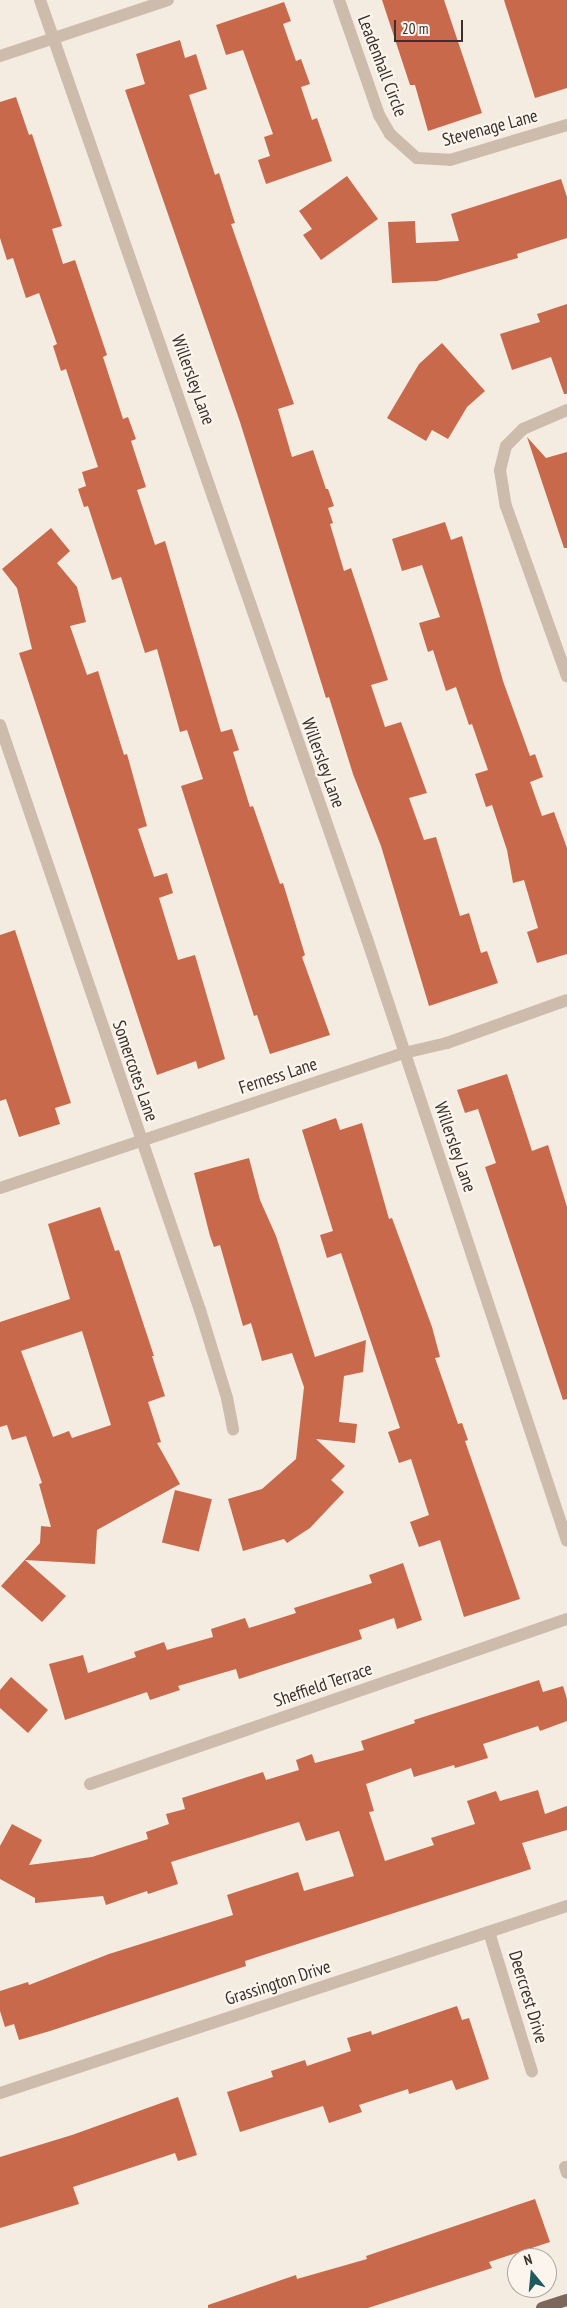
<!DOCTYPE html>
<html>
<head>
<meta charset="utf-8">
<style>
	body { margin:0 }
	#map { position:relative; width:567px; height:2308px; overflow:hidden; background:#f4ebe1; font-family:"PT Sans Narrow",sans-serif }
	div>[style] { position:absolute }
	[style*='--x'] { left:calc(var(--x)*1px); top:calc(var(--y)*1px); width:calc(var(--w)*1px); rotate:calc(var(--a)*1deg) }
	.building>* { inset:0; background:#c8694b; transform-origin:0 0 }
	.minor>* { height:12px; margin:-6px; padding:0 6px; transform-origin:6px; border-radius:6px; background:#cdbbac }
	.major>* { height:12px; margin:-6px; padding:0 6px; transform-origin:6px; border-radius:6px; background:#7d675c }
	span { translate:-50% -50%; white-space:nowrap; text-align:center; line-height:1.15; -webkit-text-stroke:4.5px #fbf5ee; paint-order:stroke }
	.street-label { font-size:18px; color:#3b302b }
	.north { position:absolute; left:507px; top:2248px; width:50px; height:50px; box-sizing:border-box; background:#fbf5ee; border:1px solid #aea6a0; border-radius:50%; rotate:343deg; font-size:14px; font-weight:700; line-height:20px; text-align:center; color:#3b302b }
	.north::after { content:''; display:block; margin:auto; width:18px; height:22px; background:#1f5a5e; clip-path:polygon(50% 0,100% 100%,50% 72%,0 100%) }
	.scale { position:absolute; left:394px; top:20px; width:69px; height:22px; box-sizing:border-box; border:2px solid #3b302b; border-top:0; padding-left:6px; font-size:15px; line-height:18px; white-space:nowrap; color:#3b302b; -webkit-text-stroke:4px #fbf5ee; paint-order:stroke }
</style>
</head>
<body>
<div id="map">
	<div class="building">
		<div style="clip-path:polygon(382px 0,444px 0,482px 113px,428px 131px,415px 85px,410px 85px)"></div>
		<div style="clip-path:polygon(504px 0,567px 0,567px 88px,535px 98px)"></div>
		<div style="clip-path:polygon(284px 2px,291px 21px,283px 24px,296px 61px,301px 59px,310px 84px,301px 87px,312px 120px,317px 118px,332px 161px,266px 184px,258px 160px,270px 156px,264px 137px,273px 134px,243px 50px,226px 55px,216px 25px)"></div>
		<div style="clip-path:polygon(180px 40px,185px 58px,196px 54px,207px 89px,189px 95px,215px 175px,219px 173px,235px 223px,231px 224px,294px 404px,278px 409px,292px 457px,313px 450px,326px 489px,328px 489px,334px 506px,328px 508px,333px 523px,330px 524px,344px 571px,351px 568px,388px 680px,371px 685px,385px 727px,401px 722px,427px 793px,409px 798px,424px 840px,436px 837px,460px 916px,469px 913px,481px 953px,487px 951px,498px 983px,429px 1006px,381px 846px,353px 774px,329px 697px,326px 698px,240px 422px,125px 90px,145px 84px,136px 54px)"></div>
		<div style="clip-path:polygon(16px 97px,29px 135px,32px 134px,62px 226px,52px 229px,63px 264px,75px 260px,107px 355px,103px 357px,123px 419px,128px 417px,136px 439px,131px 441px,146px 487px,137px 490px,155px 545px,165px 541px,221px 732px,232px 729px,239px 750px,233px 752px,250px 807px,253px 806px,280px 884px,283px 883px,305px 955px,302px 957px,330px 1035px,270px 1054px,257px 1015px,254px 1016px,181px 786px,203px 779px,187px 730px,180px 732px,157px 649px,145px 653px,121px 577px,112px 580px,88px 506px,84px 507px,78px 489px,86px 486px,82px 472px,98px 467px,66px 369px,61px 371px,53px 346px,57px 344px,39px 293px,26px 298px,13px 258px,7px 260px,0 238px,0 102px)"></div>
		<div style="clip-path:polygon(347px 176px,378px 219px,321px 260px,303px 235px,312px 229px,299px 211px)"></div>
		<div style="clip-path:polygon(561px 179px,567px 197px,567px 238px,517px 254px,518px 258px,437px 281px,392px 283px,388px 222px,415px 221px,416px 243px,459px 241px,451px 214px)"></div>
		<div style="clip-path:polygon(567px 304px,567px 394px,564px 394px,551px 357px,512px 370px,500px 334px,540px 322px,537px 314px)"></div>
		<div style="clip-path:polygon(442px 343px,485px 391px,467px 407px,448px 439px,432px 430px,426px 441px,387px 418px,419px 364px)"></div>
		<div style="clip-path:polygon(527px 437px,546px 458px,567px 452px,567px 548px,564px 548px)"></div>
		<div style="clip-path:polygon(445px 522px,451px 540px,462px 536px,503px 681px,530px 756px,535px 754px,543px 777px,530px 782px,542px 816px,554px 812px,567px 848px,567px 954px,537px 963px,527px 932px,538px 928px,524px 880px,513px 883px,507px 850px,492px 805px,486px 807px,475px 774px,488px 770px,472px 724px,469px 725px,456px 687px,446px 691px,433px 650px,428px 652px,419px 623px,440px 617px,422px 565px,402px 571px,392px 539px)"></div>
		<div style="clip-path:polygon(51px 528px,70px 551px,57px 563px,77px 587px,86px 622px,70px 626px,87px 675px,98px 671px,124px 755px,127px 754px,147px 826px,138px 829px,154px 877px,167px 873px,173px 893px,159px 898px,178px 960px,195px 955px,225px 1059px,198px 1069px,196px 1061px,157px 1075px,19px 653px,32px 649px,17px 588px,2px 569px)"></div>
		<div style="clip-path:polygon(15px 930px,71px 1103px,55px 1108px,60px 1124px,19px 1137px,6px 1099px,0 1101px,0 935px)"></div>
		<div style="clip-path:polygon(507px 1074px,532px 1151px,548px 1145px,567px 1207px,567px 1399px,563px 1400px,485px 1167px,496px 1163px,478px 1109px,465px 1113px,457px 1090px)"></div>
		<div style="clip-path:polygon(336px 1118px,340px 1130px,362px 1123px,389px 1219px,392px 1218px,432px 1327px,440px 1357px,435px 1358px,458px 1424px,462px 1423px,468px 1440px,465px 1441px,520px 1599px,464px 1617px,440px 1540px,419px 1547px,410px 1522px,429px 1515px,411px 1459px,399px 1463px,388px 1432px,400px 1428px,341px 1253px,327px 1258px,320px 1235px,333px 1231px,302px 1130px)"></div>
		<div style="clip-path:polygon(249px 1158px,260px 1200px,276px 1236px,315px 1357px,366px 1340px,363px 1372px,344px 1376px,339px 1422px,357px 1424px,355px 1443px,316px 1439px,345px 1466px,331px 1480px,344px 1492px,310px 1528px,287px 1543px,284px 1539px,243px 1551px,228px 1499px,262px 1489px,296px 1459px,304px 1387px,292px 1353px,262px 1361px,251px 1323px,243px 1326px,220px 1245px,214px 1247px,210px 1236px,194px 1173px)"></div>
		<div style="clip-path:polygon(evenodd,100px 1207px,115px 1251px,119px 1250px,154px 1356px,152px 1356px,165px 1396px,148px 1402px,161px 1442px,157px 1443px,180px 1484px,97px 1530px,95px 1564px,25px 1560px,66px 1596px,42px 1622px,1px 1586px,40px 1543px,41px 1526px,51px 1527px,39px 1484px,42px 1483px,26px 1436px,12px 1440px,7px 1425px,0 1427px,0 1322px,70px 1299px,48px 1224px,100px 1207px,82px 1331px,111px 1425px,72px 1438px,69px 1431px,53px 1437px,21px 1351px,82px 1331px)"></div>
		<div style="left:175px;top:1490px;width:38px;height:54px;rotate:14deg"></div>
		<div style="clip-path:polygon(403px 1563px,422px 1620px,397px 1629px,394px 1618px,359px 1630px,362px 1639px,239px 1679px,236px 1669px,178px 1686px,180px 1690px,150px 1700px,147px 1692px,65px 1720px,49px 1664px,83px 1655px,88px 1673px,136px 1657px,134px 1652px,164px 1642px,167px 1650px,213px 1637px,211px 1629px,245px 1618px,249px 1628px,296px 1613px,294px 1608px,372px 1583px,369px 1575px)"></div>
		<div style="clip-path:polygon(11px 1677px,48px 1710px,28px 1733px,0 1708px,0 1690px)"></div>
		<div style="clip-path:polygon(539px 1680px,543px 1692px,563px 1686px,567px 1699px,567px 1721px,540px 1731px,538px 1726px,483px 1744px,488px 1758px,455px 1768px,454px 1765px,414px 1777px,411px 1768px,366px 1784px,374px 1811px,369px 1812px,385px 1861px,434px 1845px,431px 1838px,475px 1824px,467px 1801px,496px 1791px,500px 1801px,538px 1790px,545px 1814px,567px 1806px,567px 1830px,522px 1843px,531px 1869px,245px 1961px,246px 1966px,50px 2031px,19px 2040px,14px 2024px,5px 2027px,0 2011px,0 1991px,28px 1982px,29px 1985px,109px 1954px,233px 1915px,227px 1895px,298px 1872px,304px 1891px,354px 1876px,339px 1831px,306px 1841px,299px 1822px,171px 1862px,178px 1884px,148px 1894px,147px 1891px,106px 1905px,103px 1896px,35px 1903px,35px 1898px,0 1879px,0 1846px,12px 1824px,42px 1840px,29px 1865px,92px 1857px,148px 1839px,146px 1832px,169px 1824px,166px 1814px,185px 1809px,182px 1798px,263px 1772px,266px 1780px,299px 1770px,296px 1760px,312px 1754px,315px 1763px,364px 1750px,361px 1741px,415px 1723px,414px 1720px)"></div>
		<div style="clip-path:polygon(457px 2006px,462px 2020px,469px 2018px,489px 2079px,456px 2090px,452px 2080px,409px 2094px,408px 2089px,359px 2105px,362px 2112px,329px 2123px,323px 2106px,240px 2132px,227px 2092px,273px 2077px,271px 2071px,305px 2060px,307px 2066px,351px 2051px,347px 2038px,371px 2031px,372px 2035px)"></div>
		<div style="clip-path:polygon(178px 2097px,197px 2155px,178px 2161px,175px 2153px,73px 2187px,79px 2204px,0 2228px,0 2157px,72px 2135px)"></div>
		<div style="clip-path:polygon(535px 2199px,550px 2242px,489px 2262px,492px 2268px,368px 2308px,208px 2308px,208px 2305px,296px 2275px,297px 2279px,367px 2259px,366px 2256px)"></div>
	</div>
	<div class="minor">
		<div style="--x:40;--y:0;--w:994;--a:70.8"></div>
		<div style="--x:367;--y:939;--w:634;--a:71.62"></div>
		<div style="--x:339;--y:0;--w:122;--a:70.8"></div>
		<div style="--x:379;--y:115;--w:22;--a:60"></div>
		<div style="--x:390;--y:134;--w:36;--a:42"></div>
		<div style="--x:417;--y:158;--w:33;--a:3"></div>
		<div style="--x:450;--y:160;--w:122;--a:-16.7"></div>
		<div style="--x:0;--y:56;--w:177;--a:-18.4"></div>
		<div style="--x:567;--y:410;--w:48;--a:156.6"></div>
		<div style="--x:523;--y:429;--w:24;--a:135"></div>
		<div style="--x:506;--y:446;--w:25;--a:104"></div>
		<div style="--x:500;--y:470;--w:36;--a:81"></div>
		<div style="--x:506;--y:506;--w:181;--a:70.3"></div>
		<div style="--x:0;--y:725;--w:618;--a:71.13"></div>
		<div style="--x:200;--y:1310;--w:92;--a:72.9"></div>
		<div style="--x:227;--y:1398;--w:32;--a:79"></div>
		<div style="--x:0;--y:1188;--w:426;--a:-18.5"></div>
		<div style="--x:404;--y:1053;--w:44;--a:-13.1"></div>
		<div style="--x:447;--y:1043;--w:127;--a:-19.7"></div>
		<div style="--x:90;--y:1784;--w:505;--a:-19.08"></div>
		<div style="--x:489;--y:1932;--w:146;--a:72.9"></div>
		<div style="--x:0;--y:2093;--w:597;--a:-18.25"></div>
		<div style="--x:565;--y:2167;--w:6;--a:72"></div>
	</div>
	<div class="major">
		<div style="--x:542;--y:2308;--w:26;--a:-18"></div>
	</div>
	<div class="street-label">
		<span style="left:382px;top:66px;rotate:69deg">Leadenhall Circle</span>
		<span style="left:490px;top:128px;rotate:-15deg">Stevenage Lane</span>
		<span style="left:193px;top:380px;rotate:70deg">Willersley Lane</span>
		<span style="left:323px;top:763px;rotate:70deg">Willersley Lane</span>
		<span style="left:135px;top:1071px;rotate:71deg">Somercotes Lane</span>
		<span style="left:278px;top:1076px;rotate:-18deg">Ferness Lane</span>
		<span style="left:455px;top:1147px;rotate:71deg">Willersley Lane</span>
		<span style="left:323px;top:1685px;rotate:-19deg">Sheffield Terrace</span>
		<span style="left:278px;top:1983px;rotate:-18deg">Grassington Drive</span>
		<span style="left:528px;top:1997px;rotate:73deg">Deercrest Drive</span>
	</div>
	<div class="north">N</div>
	<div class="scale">20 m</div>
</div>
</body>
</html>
